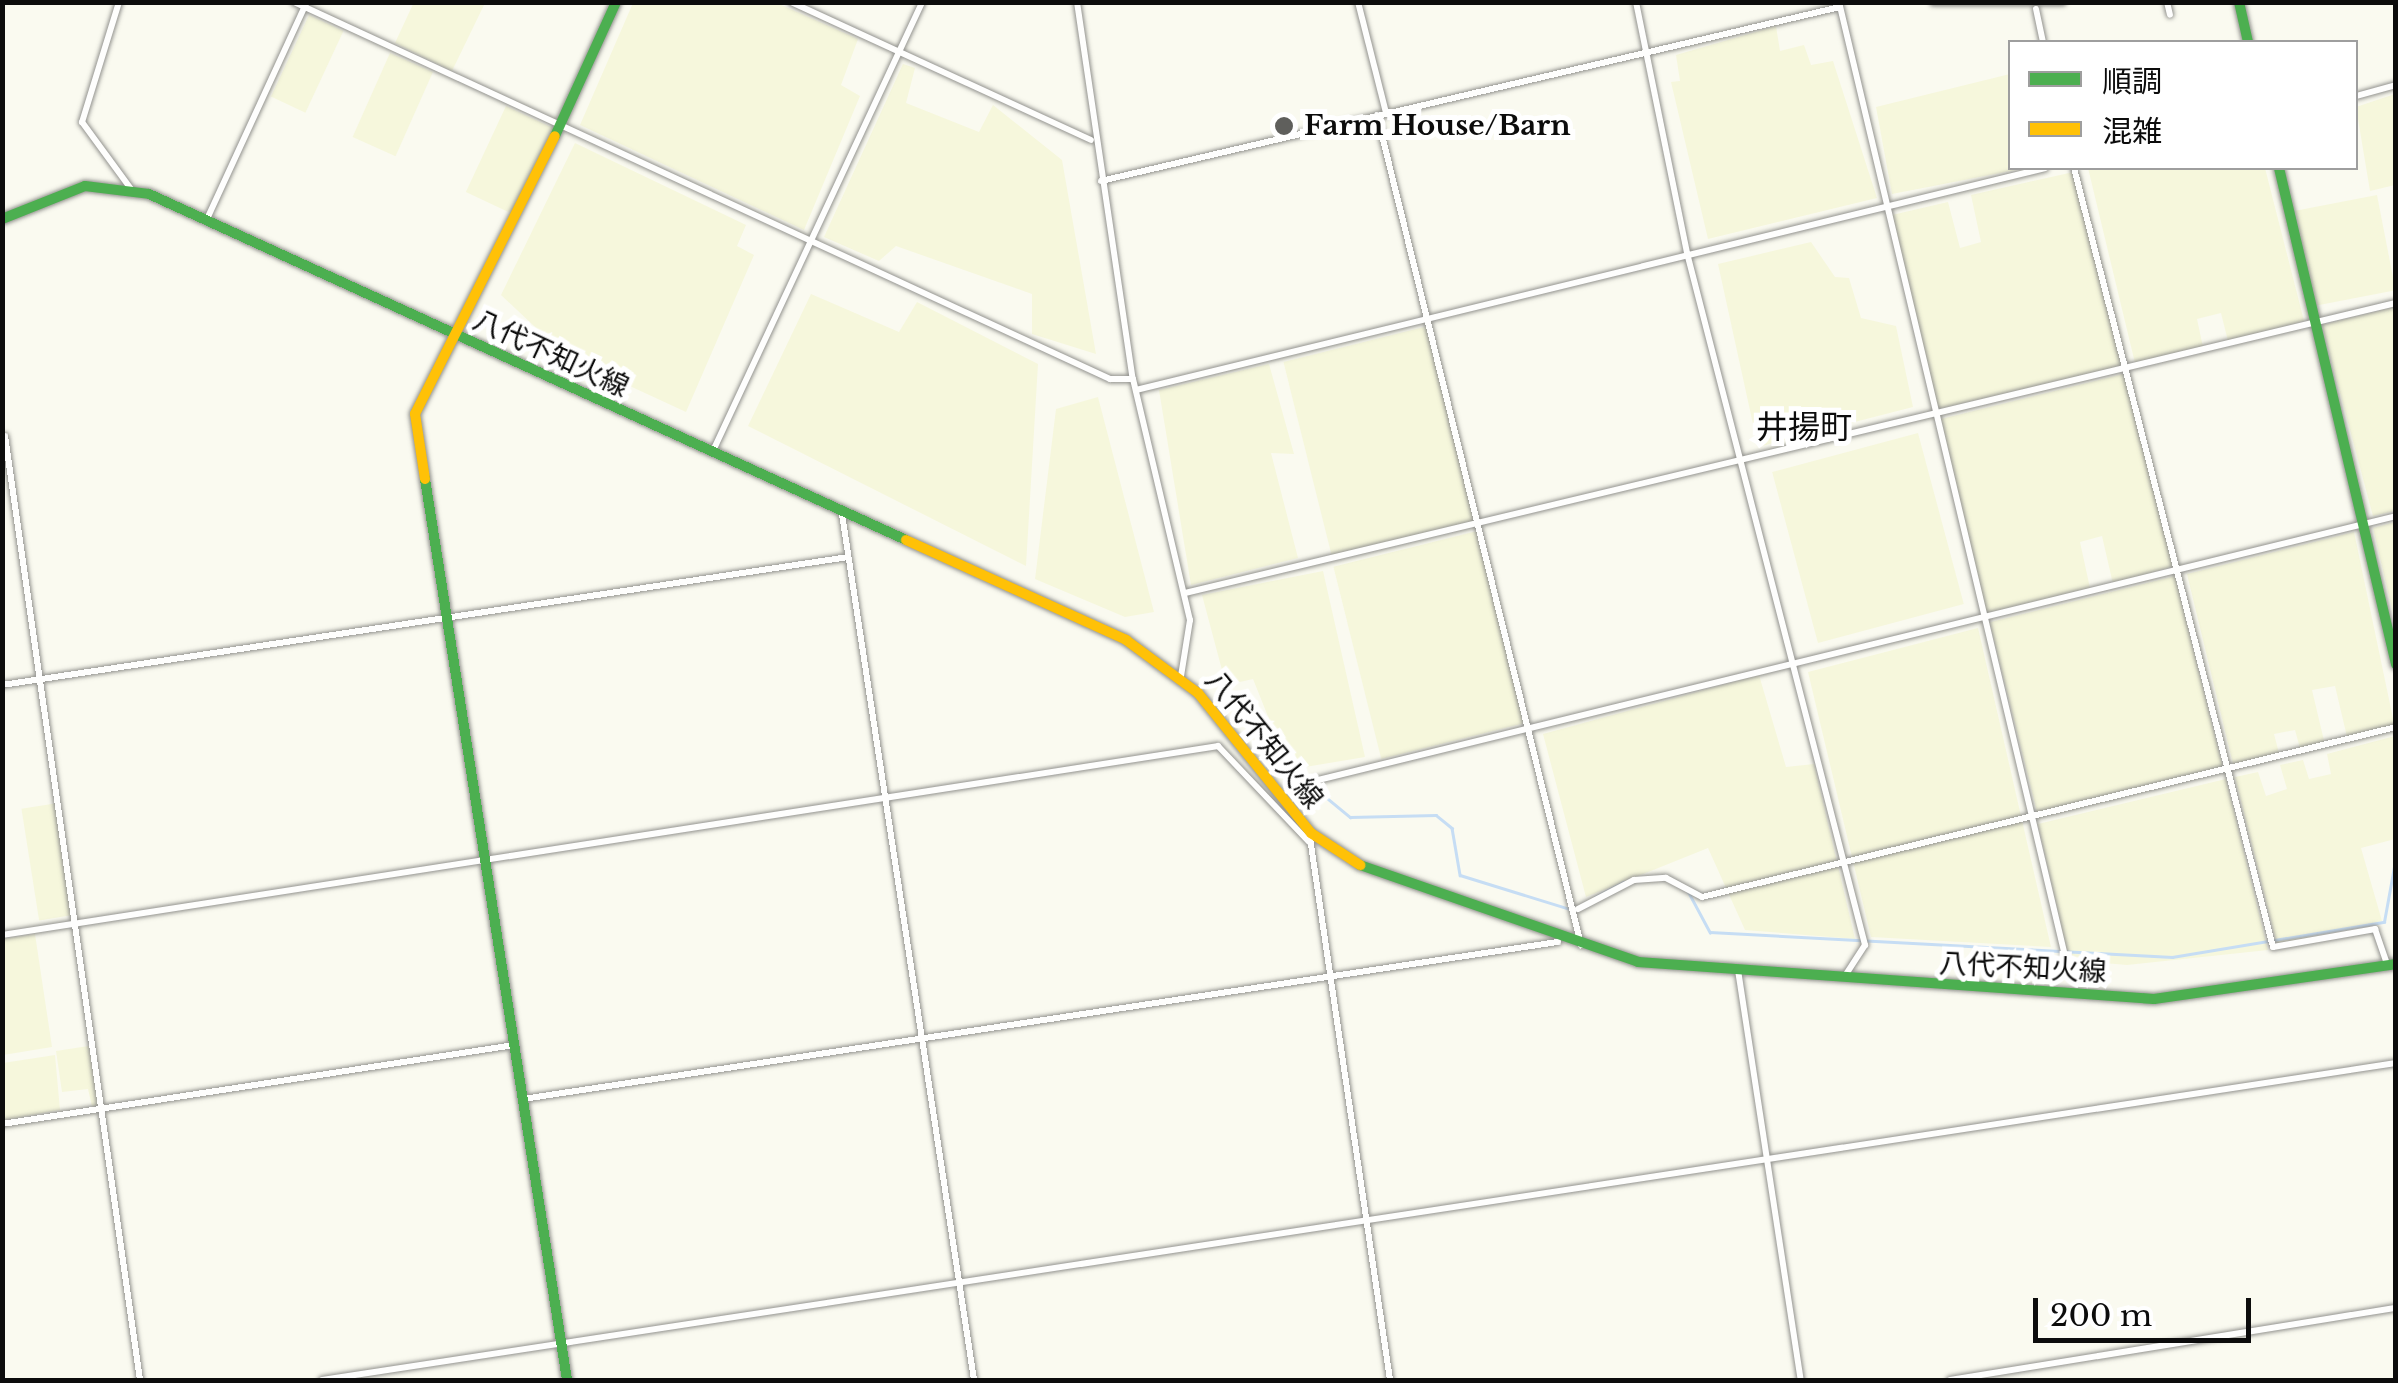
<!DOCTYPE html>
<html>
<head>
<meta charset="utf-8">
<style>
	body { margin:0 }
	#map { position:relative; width:2398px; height:1383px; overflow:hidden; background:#fafaf0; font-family:"Libre Baskerville","Noto Sans JP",serif }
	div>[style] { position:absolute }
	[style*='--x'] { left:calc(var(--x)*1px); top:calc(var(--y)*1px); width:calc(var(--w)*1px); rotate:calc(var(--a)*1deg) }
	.farmland>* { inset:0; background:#f6f7dc; transform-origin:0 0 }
	.stream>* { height:2.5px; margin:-1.25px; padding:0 1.25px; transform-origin:1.25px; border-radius:1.25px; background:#c6ddf4 }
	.roads { filter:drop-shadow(0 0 2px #93938f) drop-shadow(0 0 2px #93938f) }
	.street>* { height:6px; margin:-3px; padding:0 3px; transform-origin:3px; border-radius:3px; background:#fefefd }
	.fast>* { height:10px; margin:-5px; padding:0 5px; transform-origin:5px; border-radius:5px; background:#4caf50 }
	.slow>* { height:10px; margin:-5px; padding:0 5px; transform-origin:5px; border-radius:5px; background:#ffc107 }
	.dots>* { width:28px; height:28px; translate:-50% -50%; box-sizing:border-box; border:5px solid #fff; border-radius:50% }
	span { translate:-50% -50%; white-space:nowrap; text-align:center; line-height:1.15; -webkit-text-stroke:10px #fff; paint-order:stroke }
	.poi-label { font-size:28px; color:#0c0c0c; font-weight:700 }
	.left { translate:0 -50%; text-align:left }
	.street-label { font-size:28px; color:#0c0c0c }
	.quarter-label { font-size:32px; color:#0c0c0c }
	.frame { position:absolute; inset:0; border:5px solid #0c0c0c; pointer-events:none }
	.legend { position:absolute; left:2008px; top:40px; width:350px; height:130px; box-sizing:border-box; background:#fff; border:2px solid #9e9e9e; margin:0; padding:12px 18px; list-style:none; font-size:30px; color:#0c0c0c }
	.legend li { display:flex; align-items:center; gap:20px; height:50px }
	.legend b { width:50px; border:2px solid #9e9e9e }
	.scale { position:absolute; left:2033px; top:1298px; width:218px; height:45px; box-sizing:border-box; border:5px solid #0c0c0c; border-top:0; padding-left:12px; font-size:30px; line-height:35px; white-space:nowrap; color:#0c0c0c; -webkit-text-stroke:8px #fff; paint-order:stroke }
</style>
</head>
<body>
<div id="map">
	<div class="farmland">
		<div style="clip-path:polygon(414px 2px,485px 3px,452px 71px,395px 43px)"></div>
		<div style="clip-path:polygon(633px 3px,777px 3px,858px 39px,841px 85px,860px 96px,804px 230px,580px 125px)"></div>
		<div style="left:309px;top:15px;width:38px;height:90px;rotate:25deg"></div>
		<div style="clip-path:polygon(1776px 26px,1780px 51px,1804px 45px,1811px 65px,1833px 61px,1877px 198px,1708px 239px,1671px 82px,1680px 81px,1676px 55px)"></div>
		<div style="left:390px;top:53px;width:47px;height:92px;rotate:24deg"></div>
		<div style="clip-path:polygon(903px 64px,915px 68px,906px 103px,979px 132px,993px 105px,1062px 160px,1096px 354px,1032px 334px,1032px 294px,896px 246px,879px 261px,824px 237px)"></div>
		<div style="clip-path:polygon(2010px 74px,2010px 168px,2026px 168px,1892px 194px,1876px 107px)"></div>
		<div style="clip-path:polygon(2395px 94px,2395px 185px,2370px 191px,2356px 107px)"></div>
		<div style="left:506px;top:106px;width:53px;height:95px;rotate:25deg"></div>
		<div style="clip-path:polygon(575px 143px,746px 225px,737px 246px,754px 255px,686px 412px,567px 357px,501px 295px)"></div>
		<div style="clip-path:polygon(2088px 168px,2265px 168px,2304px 321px,2228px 341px,2221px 313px,2197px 319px,2203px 347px,2135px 363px)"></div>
		<div style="clip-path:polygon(2078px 171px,2125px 365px,1938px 409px,1892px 215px,1948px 202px,1960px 248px,1981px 242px,1971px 195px)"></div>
		<div style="left:2377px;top:195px;width:97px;height:83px;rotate:79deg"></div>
		<div style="clip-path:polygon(1811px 242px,1835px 277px,1849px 278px,1861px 318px,1896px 326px,1913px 407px,1758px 447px,1718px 264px)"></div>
		<div style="clip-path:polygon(811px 294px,899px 332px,917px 302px,1038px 364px,1026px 566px,748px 426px)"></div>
		<div style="clip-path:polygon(2395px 307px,2395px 511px,2373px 516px,2322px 325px)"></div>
		<div style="left:1428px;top:326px;width:201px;height:149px;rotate:76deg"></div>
		<div style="clip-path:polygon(1269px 364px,1294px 454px,1271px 453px,1298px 558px,1191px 585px,1159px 390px)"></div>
		<div style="clip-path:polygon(2127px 373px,2174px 566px,2113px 584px,2102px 536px,2080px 542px,2090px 588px,1986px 613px,1941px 419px)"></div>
		<div style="clip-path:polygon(1098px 397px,1154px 612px,1125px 617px,1035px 579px,1056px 409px)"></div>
		<div style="left:1918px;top:433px;width:177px;height:151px;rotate:75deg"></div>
		<div style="clip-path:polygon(2395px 522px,2396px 522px,2395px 622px,2373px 528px)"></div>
		<div style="left:1477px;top:531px;width:198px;height:148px;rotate:76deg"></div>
		<div style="clip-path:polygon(2354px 532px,2395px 728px,2348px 741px,2335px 686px,2312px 690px,2325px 745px,2301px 752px,2295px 730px,2274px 734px,2280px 757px,2234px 768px,2187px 574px)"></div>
		<div style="clip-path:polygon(1323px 571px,1365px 757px,1305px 767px,1281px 749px,1253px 679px,1226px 685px,1202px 595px)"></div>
		<div style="left:2175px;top:576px;width:202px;height:191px;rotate:76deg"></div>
		<div style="clip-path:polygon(1978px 628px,2051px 947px,1871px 937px,1808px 672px)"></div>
		<div style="clip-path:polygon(1759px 675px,1786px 767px,1814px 764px,1855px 939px,1745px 930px,1708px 848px,1586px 897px,1543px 734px)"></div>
		<div style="clip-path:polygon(2395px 736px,2395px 839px,2361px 848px,2382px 921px,2277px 944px,2235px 777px,2258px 772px,2266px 796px,2287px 789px,2280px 765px,2303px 760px,2309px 779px,2331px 774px,2327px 754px)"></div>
		<div style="clip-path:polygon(2226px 779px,2268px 950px,2127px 965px,2069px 960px,2038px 824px)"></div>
		<div style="left:58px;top:803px;width:113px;height:37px;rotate:81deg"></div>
		<div style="clip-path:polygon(35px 934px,52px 1047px,3px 1055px,3px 939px)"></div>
		<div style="clip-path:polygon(95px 1045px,103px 1105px,92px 1106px,88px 1089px,62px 1092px,56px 1051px)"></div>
		<div style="clip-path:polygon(55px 1055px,60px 1110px,5px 1120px,3px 1063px)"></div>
	</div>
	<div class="stream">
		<div style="--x:1236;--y:702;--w:81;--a:51"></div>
		<div style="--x:1287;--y:765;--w:82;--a:39.5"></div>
		<div style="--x:1350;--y:817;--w:86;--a:-1.3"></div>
		<div style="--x:1436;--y:815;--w:21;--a:39"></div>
		<div style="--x:1452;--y:828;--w:48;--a:80.3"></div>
		<div style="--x:1460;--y:875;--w:115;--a:17.2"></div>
		<div style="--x:1688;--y:891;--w:47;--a:61.8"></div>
		<div style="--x:1710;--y:932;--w:463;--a:3.1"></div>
		<div style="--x:2172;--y:957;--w:215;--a:-9.4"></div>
		<div style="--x:2384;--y:922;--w:67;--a:-79.7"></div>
		<div style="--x:1595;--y:897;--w:32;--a:-28"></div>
	</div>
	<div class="roads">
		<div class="street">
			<div style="--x:119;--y:2;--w:126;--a:107.1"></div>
			<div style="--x:82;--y:122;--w:83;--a:53.8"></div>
			<div style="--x:294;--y:2;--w:899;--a:24.8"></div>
			<div style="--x:1110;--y:379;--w:23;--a:0"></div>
			<div style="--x:791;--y:2;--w:330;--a:24.7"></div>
			<div style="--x:1077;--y:2;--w:381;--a:81.6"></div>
			<div style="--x:1133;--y:379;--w:248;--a:76.7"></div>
			<div style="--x:1190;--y:620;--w:57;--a:99.1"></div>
			<div style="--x:1358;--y:2;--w:114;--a:75.8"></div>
			<div style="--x:1636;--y:2;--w:256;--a:78.5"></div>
			<div style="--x:1687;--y:253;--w:715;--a:75.57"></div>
			<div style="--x:1865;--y:945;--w:38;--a:123"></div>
			<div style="--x:1839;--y:2;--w:980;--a:76.67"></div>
			<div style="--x:1933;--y:2;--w:130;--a:0"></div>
			<div style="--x:2167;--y:2;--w:13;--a:77"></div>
			<div style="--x:2036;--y:9;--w:34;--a:78"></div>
			<div style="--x:2356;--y:96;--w:41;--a:-15.4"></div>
			<div style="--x:1377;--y:115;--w:855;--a:76.19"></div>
			<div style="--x:2074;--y:168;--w:804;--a:75.67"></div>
			<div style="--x:2273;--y:947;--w:104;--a:-10"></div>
			<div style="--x:2375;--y:929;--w:37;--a:71"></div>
			<div style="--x:1101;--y:181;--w:759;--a:-13.25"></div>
			<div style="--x:207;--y:219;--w:239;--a:-65.3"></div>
			<div style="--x:1136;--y:390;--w:936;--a:-13.72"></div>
			<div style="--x:5;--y:436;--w:954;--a:81.86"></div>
			<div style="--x:712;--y:453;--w:497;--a:-65"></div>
			<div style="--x:842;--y:514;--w:876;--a:81.33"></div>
			<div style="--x:1185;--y:593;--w:1245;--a:-13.47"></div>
			<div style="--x:2;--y:685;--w:856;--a:-8.6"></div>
			<div style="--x:1310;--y:782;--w:1118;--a:-13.76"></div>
			<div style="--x:1310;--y:838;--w:548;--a:81.6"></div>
			<div style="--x:1578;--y:909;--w:63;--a:-27.4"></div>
			<div style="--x:1634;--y:880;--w:32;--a:-4"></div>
			<div style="--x:1666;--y:878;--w:41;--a:27.8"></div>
			<div style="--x:1702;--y:897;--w:715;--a:-13.76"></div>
			<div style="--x:2;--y:935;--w:1231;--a:-8.83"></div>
			<div style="--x:1218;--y:746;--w:132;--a:46.5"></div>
			<div style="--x:1738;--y:970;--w:415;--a:81.3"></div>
			<div style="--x:523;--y:1099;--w:1047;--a:-8.63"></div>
			<div style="--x:2;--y:1124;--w:518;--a:-8.77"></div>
			<div style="--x:322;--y:1380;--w:2098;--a:-8.69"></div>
			<div style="--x:1950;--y:1380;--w:452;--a:-9.2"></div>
		</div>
		<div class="fast">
			<div style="--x:2239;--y:2;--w:41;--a:77.3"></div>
			<div style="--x:555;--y:136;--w:147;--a:-65.5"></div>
			<div style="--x:2279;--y:168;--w:510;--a:76.73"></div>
			<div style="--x:2;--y:219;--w:89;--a:-21.7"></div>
			<div style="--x:85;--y:186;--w:64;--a:7.1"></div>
			<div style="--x:149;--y:194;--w:832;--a:24.56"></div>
			<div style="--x:425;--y:479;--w:912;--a:81.04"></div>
			<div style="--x:1360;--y:865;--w:294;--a:19.2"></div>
			<div style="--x:1638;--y:962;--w:517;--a:4.1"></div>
			<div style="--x:2154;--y:999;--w:245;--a:-8.2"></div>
		</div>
		<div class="slow">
			<div style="--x:425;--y:479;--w:66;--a:-98.7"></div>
			<div style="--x:415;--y:414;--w:311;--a:-63.3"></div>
			<div style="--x:906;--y:540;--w:242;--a:24.4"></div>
			<div style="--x:1126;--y:640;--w:89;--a:36.4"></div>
			<div style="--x:1198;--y:693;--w:180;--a:51.1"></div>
			<div style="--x:1311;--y:833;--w:59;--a:33.1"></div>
		</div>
	</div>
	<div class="dots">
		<div style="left:1284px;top:126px;background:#5f5f5c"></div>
	</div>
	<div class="poi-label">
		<span class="left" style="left:1304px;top:126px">Farm House/Barn</span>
	</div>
	<div class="street-label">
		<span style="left:551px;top:354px;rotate:25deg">八代不知火線</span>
		<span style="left:1264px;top:740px;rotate:51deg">八代不知火線</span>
		<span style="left:2023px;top:968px;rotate:3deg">八代不知火線</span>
	</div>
	<div class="quarter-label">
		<span style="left:1804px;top:427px">井揚町</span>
	</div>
	<div class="frame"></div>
	<ul class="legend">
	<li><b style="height:12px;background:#4caf50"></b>順調</li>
	<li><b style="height:12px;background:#ffc107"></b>混雑</li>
	</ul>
	<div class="scale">200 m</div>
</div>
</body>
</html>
